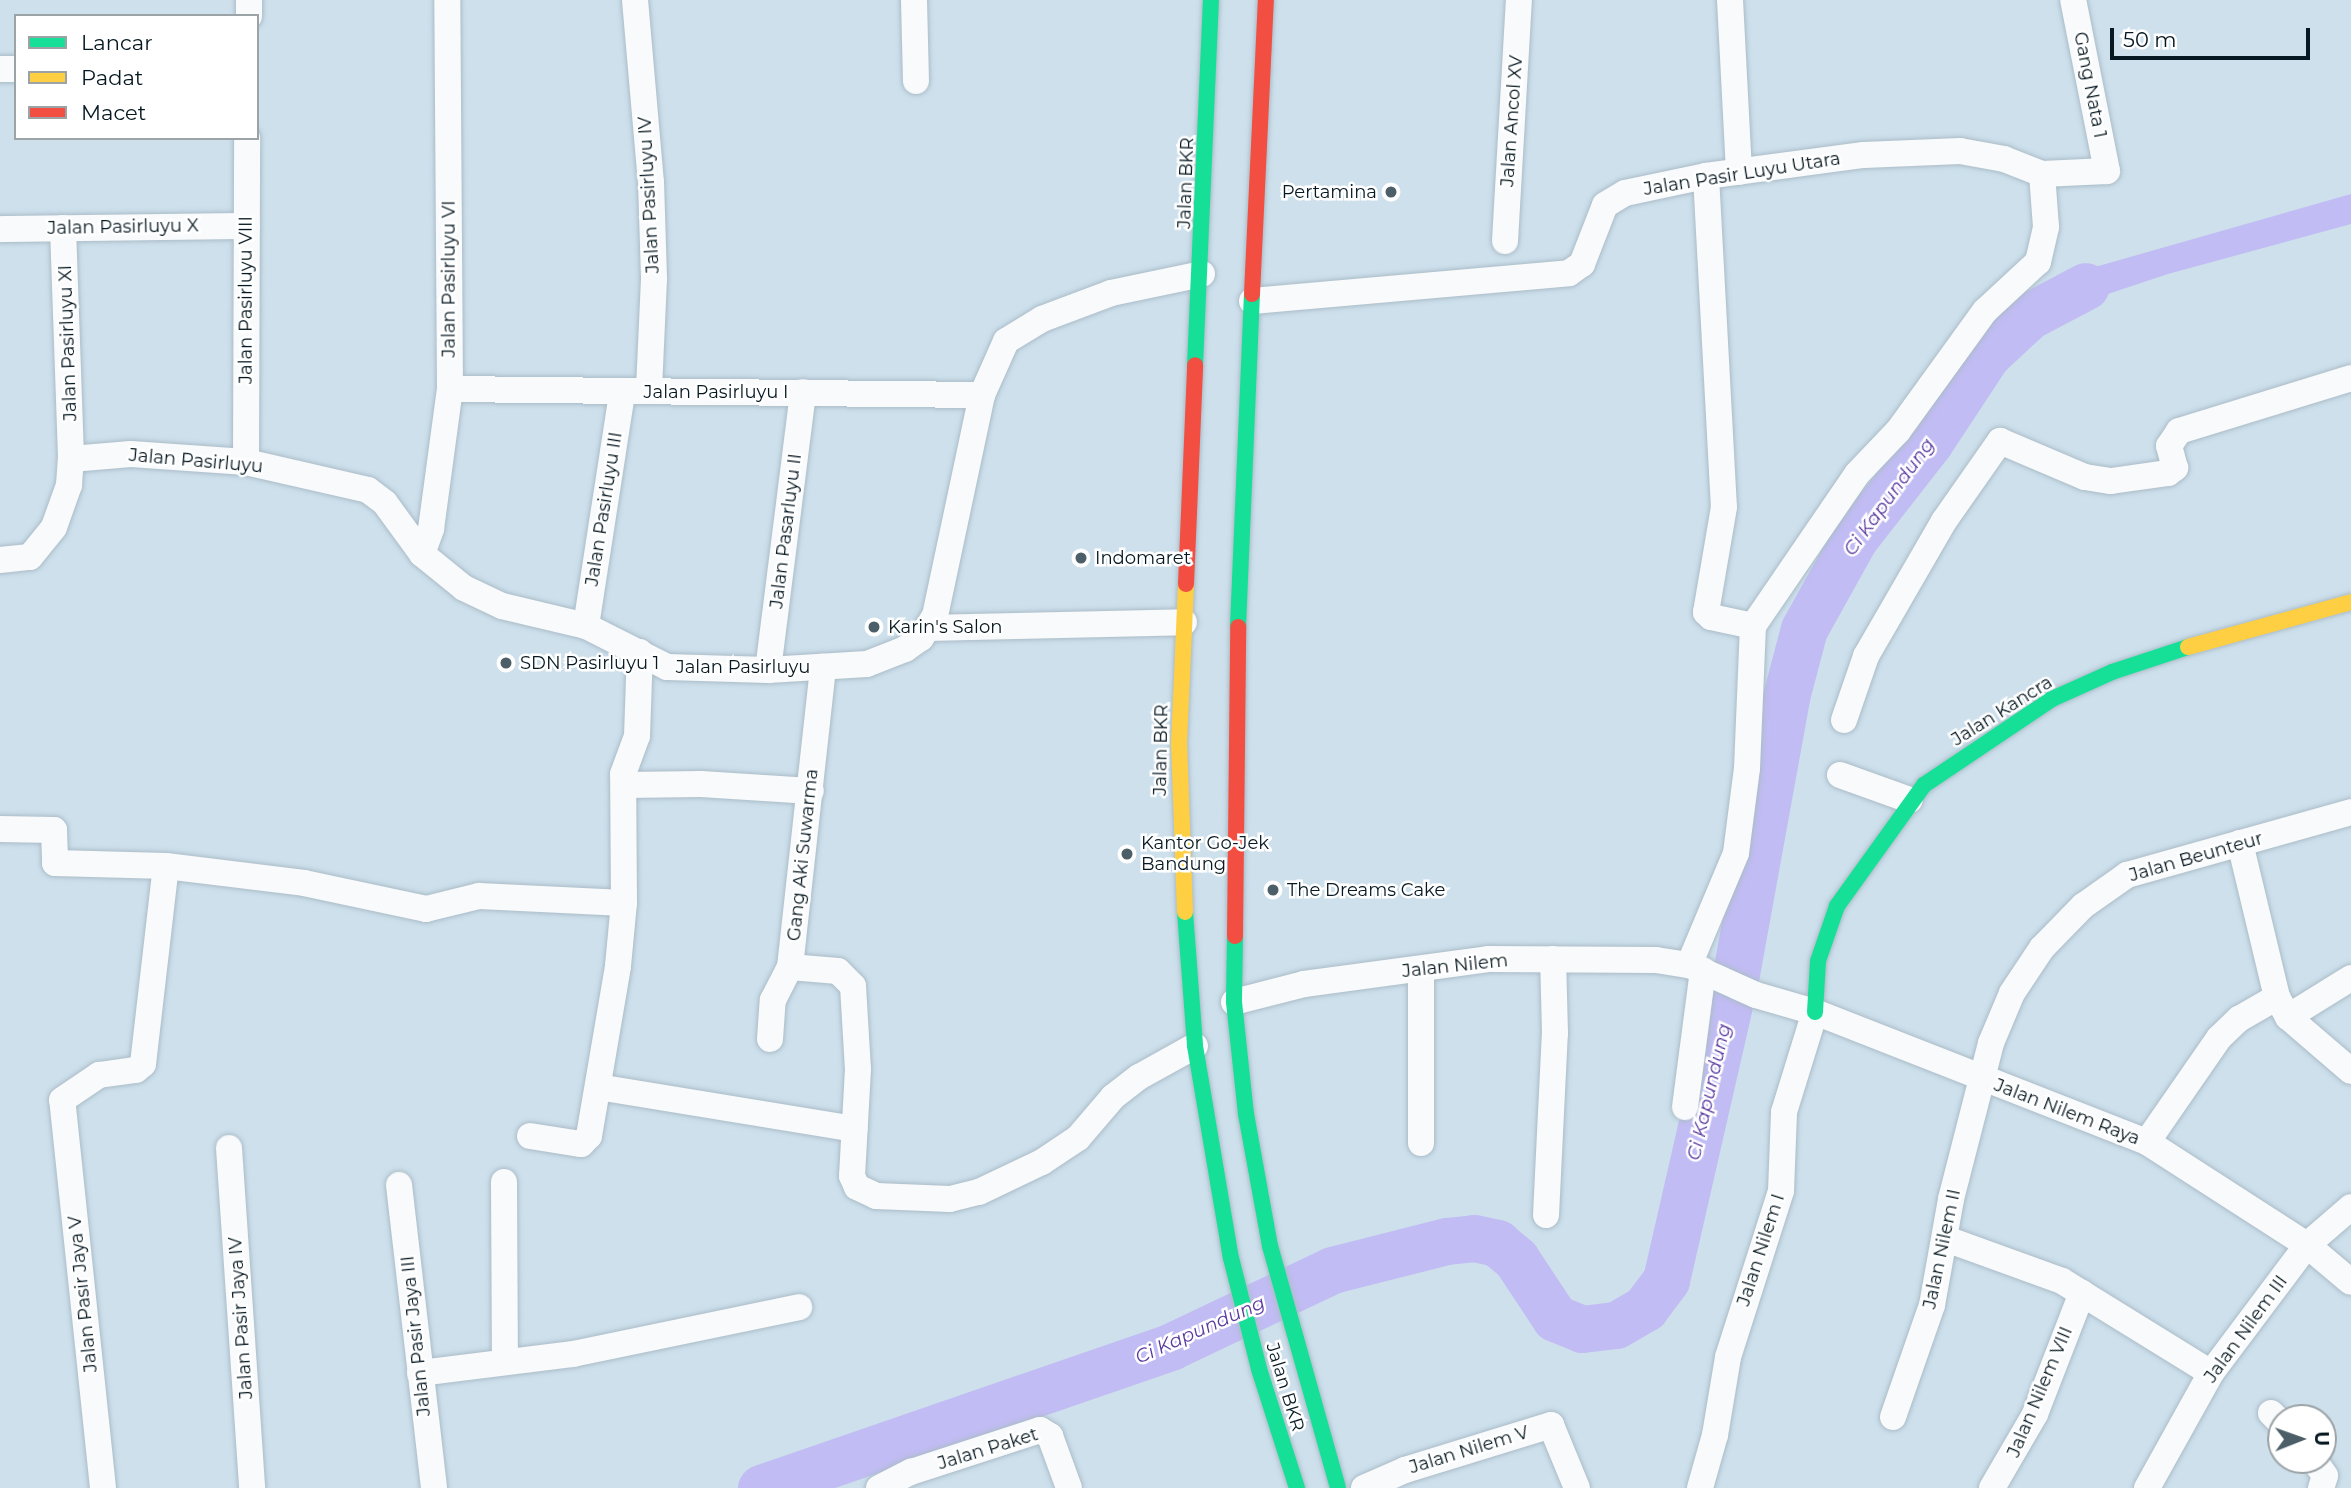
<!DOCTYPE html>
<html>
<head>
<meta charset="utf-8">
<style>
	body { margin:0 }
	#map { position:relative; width:2351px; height:1488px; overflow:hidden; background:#cde0ec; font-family:Montserrat,sans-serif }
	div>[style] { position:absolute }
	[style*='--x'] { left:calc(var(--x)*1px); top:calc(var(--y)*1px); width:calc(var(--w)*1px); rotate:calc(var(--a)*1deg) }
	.water>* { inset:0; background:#c1bcf3 }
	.river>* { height:47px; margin:-23.5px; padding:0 23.5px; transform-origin:23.5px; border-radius:23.5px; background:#c1bcf3 }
	.roads { filter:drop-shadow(0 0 2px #abbcc7) drop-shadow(0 0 2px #abbcc7) }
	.street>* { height:26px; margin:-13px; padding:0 13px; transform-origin:13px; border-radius:13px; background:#f8fafc }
	.fast>* { height:16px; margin:-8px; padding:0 8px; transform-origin:8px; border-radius:8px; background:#16e098 }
	.slow>* { height:16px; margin:-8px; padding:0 8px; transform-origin:8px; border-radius:8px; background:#ffcf43 }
	.jam>* { height:16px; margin:-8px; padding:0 8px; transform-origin:8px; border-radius:8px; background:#f24e42 }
	.dots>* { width:19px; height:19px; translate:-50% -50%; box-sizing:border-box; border:4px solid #fff; border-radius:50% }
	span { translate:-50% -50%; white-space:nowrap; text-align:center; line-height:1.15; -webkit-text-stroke:5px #fff; paint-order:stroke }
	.street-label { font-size:18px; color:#061821 }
	.poi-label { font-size:18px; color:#061821 }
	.right { translate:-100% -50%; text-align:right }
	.left { translate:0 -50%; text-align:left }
	.water-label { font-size:19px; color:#59389f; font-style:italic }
	.legend { position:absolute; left:14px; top:14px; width:245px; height:126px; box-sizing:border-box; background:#fff; border:2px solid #9ba3a6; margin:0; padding:9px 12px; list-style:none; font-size:21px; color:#061821 }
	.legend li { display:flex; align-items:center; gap:14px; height:35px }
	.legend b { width:35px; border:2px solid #9ba3a6 }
	.north { position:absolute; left:2267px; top:1404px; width:70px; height:70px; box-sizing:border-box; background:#fff; border:2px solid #9ba3a6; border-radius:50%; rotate:89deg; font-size:19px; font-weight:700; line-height:28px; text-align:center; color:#061821 }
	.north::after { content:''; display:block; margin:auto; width:24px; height:32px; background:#4c5e68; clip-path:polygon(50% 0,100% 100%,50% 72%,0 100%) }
	.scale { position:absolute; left:2110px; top:28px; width:200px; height:32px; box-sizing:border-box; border:4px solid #061821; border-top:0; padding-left:9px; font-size:21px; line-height:24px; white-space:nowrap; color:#061821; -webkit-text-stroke:5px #fff; paint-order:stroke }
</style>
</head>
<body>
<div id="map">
	<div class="water">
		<div style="clip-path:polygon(2351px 194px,2351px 224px,2168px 274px,2093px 299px,2039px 324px,2025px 307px,2074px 273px)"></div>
	</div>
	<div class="river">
		<div style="--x:761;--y:1488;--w:433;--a:-19"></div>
		<div style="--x:1170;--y:1347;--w:179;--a:-25.4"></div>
		<div style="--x:1332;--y:1270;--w:119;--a:-14.2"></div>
		<div style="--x:1447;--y:1241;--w:27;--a:-6"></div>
		<div style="--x:1474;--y:1238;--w:24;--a:12"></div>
		<div style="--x:1497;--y:1243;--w:25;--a:40"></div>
		<div style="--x:1516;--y:1259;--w:71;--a:56.5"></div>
		<div style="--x:1555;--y:1318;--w:29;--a:22"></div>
		<div style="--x:1582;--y:1329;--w:34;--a:-7"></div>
		<div style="--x:1616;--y:1325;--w:34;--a:-30"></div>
		<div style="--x:1645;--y:1308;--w:35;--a:-53"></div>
		<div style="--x:1666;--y:1280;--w:309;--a:-77.1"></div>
		<div style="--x:1735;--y:979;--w:287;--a:-79.7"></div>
		<div style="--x:1786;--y:697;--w:70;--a:-75.2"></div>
		<div style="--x:1804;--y:629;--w:103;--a:-60.9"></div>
		<div style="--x:1854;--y:539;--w:122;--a:-52"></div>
		<div style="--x:1929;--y:443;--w:105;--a:-56.6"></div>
		<div style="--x:1987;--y:355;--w:57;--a:-42.9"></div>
		<div style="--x:2029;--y:316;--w:64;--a:-27.8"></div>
	</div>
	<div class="roads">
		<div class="street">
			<div style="--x:635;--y:0;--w:183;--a:85"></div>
			<div style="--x:651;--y:182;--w:97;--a:88.2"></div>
			<div style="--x:654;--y:279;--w:111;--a:92.6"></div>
			<div style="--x:914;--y:0;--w:81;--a:88.6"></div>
			<div style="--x:1730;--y:0;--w:172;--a:87"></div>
			<div style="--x:249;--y:16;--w:16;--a:-90"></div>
			<div style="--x:0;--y:69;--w:16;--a:0"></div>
			<div style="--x:1706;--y:176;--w:331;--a:86.9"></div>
			<div style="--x:1724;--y:507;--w:107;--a:99.7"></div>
			<div style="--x:1706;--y:612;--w:7;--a:45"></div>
			<div style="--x:1711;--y:617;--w:43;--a:12.1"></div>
			<div style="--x:1753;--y:626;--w:184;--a:-55.6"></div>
			<div style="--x:1857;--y:474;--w:59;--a:-46.4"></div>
			<div style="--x:1898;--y:431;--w:148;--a:-54.1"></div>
			<div style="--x:1985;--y:311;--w:72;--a:-42.8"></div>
			<div style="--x:2038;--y:262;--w:36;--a:-77"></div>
			<div style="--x:2046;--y:227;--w:53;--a:-94.3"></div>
			<div style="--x:63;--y:228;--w:231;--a:88"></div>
			<div style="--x:0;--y:229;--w:247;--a:-0.7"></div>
			<div style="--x:1505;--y:241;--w:241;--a:-86.7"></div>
			<div style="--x:1252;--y:301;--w:318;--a:-5"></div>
			<div style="--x:1569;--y:273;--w:16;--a:-35"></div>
			<div style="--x:1582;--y:264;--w:63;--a:-68.7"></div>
			<div style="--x:1605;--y:205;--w:23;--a:-31"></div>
			<div style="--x:1625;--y:193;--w:83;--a:-11.9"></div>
			<div style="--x:1706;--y:176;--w:159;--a:-7.6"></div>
			<div style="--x:1864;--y:155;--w:96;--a:-2.4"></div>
			<div style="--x:1960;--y:151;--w:45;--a:10.3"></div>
			<div style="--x:2004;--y:159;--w:41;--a:21.5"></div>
			<div style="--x:2042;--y:174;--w:65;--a:-2.6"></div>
			<div style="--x:2107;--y:171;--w:174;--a:-101.2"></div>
			<div style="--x:450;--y:389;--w:532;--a:0.65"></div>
			<div style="--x:246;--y:462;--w:324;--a:-89.8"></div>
			<div style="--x:422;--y:554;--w:27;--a:-70"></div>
			<div style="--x:431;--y:529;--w:141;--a:-82.3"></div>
			<div style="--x:450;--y:389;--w:389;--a:-90.4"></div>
			<div style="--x:0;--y:560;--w:30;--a:-6"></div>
			<div style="--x:30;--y:557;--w:38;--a:-51"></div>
			<div style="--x:54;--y:527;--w:45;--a:-70.3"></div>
			<div style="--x:69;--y:485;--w:26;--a:-86"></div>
			<div style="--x:71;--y:459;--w:60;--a:-4.8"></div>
			<div style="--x:131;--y:454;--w:115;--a:4"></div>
			<div style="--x:246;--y:462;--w:125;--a:12.9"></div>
			<div style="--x:368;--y:490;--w:21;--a:37"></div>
			<div style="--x:385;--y:503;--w:63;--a:54"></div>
			<div style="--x:422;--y:554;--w:54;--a:39"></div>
			<div style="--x:464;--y:588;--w:42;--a:25.3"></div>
			<div style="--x:502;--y:606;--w:86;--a:13.4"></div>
			<div style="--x:586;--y:626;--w:91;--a:26.8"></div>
			<div style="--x:667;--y:667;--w:101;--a:1.7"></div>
			<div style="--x:768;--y:670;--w:99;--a:-3.5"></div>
			<div style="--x:867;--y:664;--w:41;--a:-21.5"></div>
			<div style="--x:905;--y:649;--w:19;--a:-35"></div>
			<div style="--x:921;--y:638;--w:26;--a:-58"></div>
			<div style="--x:935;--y:616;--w:226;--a:-78"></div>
			<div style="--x:982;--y:395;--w:59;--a:-66"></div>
			<div style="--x:1006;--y:341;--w:42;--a:-31.4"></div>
			<div style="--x:1042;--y:319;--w:74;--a:-20.6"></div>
			<div style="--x:1111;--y:293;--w:93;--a:-11.8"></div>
			<div style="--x:586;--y:626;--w:236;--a:-81.2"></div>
			<div style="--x:928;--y:628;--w:256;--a:-1.3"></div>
			<div style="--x:768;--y:670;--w:280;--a:-82.8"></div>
			<div style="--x:1844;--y:720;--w:68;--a:-71"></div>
			<div style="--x:1866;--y:656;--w:156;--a:-60"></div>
			<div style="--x:1944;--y:521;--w:98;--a:-55"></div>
			<div style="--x:2000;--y:441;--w:92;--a:23"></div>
			<div style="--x:2085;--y:477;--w:26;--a:9"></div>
			<div style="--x:2111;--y:481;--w:58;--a:-8"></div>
			<div style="--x:2168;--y:473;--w:9;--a:-36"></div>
			<div style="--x:2175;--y:468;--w:23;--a:-105"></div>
			<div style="--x:2169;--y:446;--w:18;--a:-56"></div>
			<div style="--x:2179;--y:431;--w:180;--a:-17.1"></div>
			<div style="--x:1840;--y:775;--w:74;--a:19.7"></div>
			<div style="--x:624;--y:785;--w:77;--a:-0.7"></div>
			<div style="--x:701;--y:784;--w:110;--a:3.6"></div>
			<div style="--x:0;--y:829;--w:54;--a:1.1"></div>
			<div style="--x:54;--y:830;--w:33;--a:88"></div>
			<div style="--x:55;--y:863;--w:111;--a:1.5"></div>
			<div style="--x:166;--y:866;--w:139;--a:7"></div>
			<div style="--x:304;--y:883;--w:125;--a:12"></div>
			<div style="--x:426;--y:909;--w:55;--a:-13.8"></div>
			<div style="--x:479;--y:896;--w:145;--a:2.8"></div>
			<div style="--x:2240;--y:843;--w:158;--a:76.5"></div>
			<div style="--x:2277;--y:997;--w:23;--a:61"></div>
			<div style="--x:2288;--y:1017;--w:83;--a:40.6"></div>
			<div style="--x:1689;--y:965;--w:121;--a:-67.2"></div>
			<div style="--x:1736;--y:853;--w:86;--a:-82.6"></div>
			<div style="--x:1747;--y:768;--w:142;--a:-87.6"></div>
			<div style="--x:790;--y:967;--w:48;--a:4.8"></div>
			<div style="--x:838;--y:971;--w:21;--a:45"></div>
			<div style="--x:853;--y:986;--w:83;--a:86.6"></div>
			<div style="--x:858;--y:1069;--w:107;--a:93.2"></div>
			<div style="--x:852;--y:1176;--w:12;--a:66"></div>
			<div style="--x:857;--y:1187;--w:21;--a:25"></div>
			<div style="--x:876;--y:1196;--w:74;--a:2.3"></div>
			<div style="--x:950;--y:1199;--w:30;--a:-14"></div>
			<div style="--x:979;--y:1192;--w:70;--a:-25.5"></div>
			<div style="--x:1042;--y:1162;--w:43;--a:-33.7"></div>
			<div style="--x:1078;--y:1138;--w:54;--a:-49.5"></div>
			<div style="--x:1113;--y:1097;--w:33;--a:-38"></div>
			<div style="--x:1139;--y:1077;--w:64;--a:-29"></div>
			<div style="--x:1234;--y:1002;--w:72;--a:-14.4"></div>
			<div style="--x:1304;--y:984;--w:186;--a:-7.7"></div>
			<div style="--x:1488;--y:959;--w:168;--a:0.3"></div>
			<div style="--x:1656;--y:960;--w:33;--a:9"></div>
			<div style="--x:1689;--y:965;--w:73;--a:24.1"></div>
			<div style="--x:1756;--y:995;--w:61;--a:16.1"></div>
			<div style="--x:1815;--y:1012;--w:357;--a:21.4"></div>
			<div style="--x:2147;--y:1142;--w:190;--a:32.8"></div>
			<div style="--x:2307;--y:1245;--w:57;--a:40.1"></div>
			<div style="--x:2288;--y:1017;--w:74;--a:-31.8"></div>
			<div style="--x:770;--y:1039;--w:39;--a:-86"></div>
			<div style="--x:773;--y:1000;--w:37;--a:-63"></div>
			<div style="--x:790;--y:967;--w:302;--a:-83.7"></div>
			<div style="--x:598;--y:1087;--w:260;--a:9.3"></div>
			<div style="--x:1685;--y:1107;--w:138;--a:-82.5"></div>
			<div style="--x:530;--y:1136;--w:52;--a:8.9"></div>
			<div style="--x:581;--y:1144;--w:11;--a:-45"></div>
			<div style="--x:589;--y:1136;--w:172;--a:-80.3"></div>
			<div style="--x:618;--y:966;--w:63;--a:-84.6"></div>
			<div style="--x:624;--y:903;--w:129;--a:-90.4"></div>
			<div style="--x:623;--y:774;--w:40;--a:-69.8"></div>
			<div style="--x:637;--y:736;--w:84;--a:-88"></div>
			<div style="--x:2147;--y:1142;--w:126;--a:-55.3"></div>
			<div style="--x:2219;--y:1038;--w:28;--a:-44"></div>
			<div style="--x:2239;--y:1019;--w:44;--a:-30.1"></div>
			<div style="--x:1421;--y:1143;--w:174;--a:-90"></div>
			<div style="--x:229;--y:1148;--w:341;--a:86.1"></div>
			<div style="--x:504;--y:1182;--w:177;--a:89.7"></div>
			<div style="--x:399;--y:1185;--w:305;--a:83.4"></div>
			<div style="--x:1546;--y:1215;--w:182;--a:-87.2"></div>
			<div style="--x:1555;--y:1033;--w:74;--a:-91.5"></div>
			<div style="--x:1946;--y:1239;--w:123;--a:19.9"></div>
			<div style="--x:2062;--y:1281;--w:175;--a:31.7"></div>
			<div style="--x:420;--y:1373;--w:154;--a:-7.1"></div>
			<div style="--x:573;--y:1354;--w:231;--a:-11.7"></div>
			<div style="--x:2271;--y:1413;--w:14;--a:45"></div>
			<div style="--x:1893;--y:1417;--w:119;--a:-70.8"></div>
			<div style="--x:1932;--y:1305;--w:108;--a:-79.8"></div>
			<div style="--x:1951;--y:1199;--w:161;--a:-75.6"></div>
			<div style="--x:1991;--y:1043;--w:54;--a:-67.2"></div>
			<div style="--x:2012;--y:993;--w:54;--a:-56.3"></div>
			<div style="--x:2042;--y:948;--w:59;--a:-45.7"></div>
			<div style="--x:2083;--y:906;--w:54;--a:-35.2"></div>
			<div style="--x:2127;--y:875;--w:233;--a:-15.7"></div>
			<div style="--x:2314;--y:1460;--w:19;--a:55"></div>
			<div style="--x:2325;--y:1476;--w:13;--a:108"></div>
			<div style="--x:103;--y:1488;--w:390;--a:-96"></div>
			<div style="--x:62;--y:1100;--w:45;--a:-34"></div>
			<div style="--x:99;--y:1075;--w:37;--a:-8"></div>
			<div style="--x:136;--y:1070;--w:9;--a:-41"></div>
			<div style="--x:143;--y:1064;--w:199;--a:-83.4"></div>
			<div style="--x:879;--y:1488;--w:36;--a:-27"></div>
			<div style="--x:911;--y:1472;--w:136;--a:-18"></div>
			<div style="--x:1040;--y:1430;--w:12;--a:31"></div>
			<div style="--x:1050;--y:1436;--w:55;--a:69.9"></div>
			<div style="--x:1364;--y:1488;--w:45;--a:-23.7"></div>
			<div style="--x:1405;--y:1470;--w:153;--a:-17.1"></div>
			<div style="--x:1551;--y:1425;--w:68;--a:67.6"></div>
			<div style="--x:1700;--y:1488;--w:55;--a:-74.2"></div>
			<div style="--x:1715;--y:1435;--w:79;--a:-80.5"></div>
			<div style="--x:1728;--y:1357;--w:174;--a:-72.3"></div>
			<div style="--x:1781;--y:1191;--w:79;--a:-87.8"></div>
			<div style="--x:1784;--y:1112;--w:105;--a:-72.8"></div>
			<div style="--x:1992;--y:1488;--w:86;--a:-59.8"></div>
			<div style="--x:2035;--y:1414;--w:130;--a:-68.8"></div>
			<div style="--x:2147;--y:1488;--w:132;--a:-60.9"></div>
			<div style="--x:2211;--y:1373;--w:160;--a:-53.1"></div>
			<div style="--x:2307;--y:1245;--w:58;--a:-40.8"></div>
		</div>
		<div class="fast">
			<div style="--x:1195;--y:365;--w:365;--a:-87.5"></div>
			<div style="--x:1238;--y:627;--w:333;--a:-87.6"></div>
			<div style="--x:1185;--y:912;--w:134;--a:85.7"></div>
			<div style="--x:1195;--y:1046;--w:215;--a:80.4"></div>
			<div style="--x:1231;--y:1258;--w:114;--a:75.8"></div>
			<div style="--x:1259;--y:1369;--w:125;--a:72.3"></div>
			<div style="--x:1235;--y:936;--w:66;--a:90.9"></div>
			<div style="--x:1234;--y:1002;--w:113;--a:83.9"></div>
			<div style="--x:1246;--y:1114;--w:134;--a:79.7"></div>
			<div style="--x:1270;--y:1246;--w:251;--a:74.3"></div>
			<div style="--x:1815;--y:1012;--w:51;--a:-86.6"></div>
			<div style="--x:1818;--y:961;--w:58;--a:-70.9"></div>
			<div style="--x:1837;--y:906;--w:149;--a:-54.3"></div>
			<div style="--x:1924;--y:785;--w:154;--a:-33.9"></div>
			<div style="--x:2052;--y:699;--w:66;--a:-24.2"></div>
			<div style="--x:2112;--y:672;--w:80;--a:-18.2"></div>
		</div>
		<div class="slow">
			<div style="--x:2188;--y:647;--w:169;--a:-15.4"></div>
			<div style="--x:1185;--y:912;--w:168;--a:-92"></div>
			<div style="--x:1179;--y:744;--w:160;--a:-87.5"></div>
		</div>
		<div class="jam">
			<div style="--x:1252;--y:294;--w:294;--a:-87.3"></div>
			<div style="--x:1186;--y:584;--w:219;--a:-87.6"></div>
			<div style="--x:1235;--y:936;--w:309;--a:-89.4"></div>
		</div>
	</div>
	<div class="dots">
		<div style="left:1391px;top:192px;background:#4c5e68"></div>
		<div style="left:1081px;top:558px;background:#4c5e68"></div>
		<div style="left:874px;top:627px;background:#4c5e68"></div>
		<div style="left:506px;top:663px;background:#4c5e68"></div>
		<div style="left:1127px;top:854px;background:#4c5e68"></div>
		<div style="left:1273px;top:890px;background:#4c5e68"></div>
	</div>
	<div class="street-label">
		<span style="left:2090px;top:85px;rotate:79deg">Gang Nata 1</span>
		<span style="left:1512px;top:121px;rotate:-86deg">Jalan Ancol XV</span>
		<span style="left:1742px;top:174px;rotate:-9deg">Jalan Pasir Luyu Utara</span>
		<span style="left:1186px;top:183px;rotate:-88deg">Jalan BKR</span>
		<span style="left:649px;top:195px;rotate:-93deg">Jalan Pasirluyu IV</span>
		<span style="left:123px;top:227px;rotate:-1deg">Jalan Pasirluyu X</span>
		<span style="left:449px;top:279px;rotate:-90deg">Jalan Pasirluyu VI</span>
		<span style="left:246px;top:300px;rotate:-90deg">Jalan Pasirluyu VIII</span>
		<span style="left:68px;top:343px;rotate:-92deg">Jalan Pasirluyu XI</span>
		<span style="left:716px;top:392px">Jalan Pasirluyu I</span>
		<span style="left:196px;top:461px;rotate:5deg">Jalan Pasirluyu</span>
		<span style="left:604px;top:509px;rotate:-81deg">Jalan Pasirluyu III</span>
		<span style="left:786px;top:531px;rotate:-83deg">Jalan Pasarluyu II</span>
		<span style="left:743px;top:667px">Jalan Pasirluyu</span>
		<span style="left:2002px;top:711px;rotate:-32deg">Jalan Kancra</span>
		<span style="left:1161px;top:750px;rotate:-89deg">Jalan BKR</span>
		<span style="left:803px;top:855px;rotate:-84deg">Gang Aki Suwarma</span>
		<span style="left:2196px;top:857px;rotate:-16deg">Jalan Beunteur</span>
		<span style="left:1455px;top:966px;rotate:-6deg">Jalan Nilem</span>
		<span style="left:2067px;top:1112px;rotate:21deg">Jalan Nilem Raya</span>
		<span style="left:1942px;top:1249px;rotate:-78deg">Jalan Nilem II</span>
		<span style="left:1761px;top:1250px;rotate:-72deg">Jalan Nilem I</span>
		<span style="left:83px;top:1294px;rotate:-96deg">Jalan Pasir Jaya V</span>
		<span style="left:241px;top:1318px;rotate:-94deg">Jalan Pasir Jaya IV</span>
		<span style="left:2246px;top:1329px;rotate:-54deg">Jalan Nilem III</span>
		<span style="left:416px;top:1336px;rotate:-96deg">Jalan Pasir Jaya III</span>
		<span style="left:1285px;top:1387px;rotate:73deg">Jalan BKR</span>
		<span style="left:2040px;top:1392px;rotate:-67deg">Jalan Nilem VIII</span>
		<span style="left:988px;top:1449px;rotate:-17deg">Jalan Paket</span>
		<span style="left:1469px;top:1450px;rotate:-17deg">Jalan Nilem V</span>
	</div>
	<div class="poi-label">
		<span class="right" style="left:1377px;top:192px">Pertamina</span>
		<span class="left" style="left:1095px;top:558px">Indomaret</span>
		<span class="left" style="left:888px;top:627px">Karin's Salon</span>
		<span class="left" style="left:520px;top:663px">SDN Pasirluyu 1</span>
		<span class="left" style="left:1141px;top:854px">Kantor Go-Jek<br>Bandung</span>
		<span class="left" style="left:1287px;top:890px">The Dreams Cake</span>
	</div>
	<div class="water-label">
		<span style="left:1889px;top:497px;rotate:-54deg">Ci Kapundung</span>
		<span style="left:1709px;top:1092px;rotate:-77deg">Ci Kapundung</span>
		<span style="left:1200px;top:1330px;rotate:-24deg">Ci Kapundung</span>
	</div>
	<ul class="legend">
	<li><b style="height:9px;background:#16e098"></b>Lancar</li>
	<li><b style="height:9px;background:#ffcf43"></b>Padat</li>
	<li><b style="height:9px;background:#f24e42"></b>Macet</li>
	</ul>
	<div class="north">U</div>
	<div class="scale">50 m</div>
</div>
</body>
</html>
